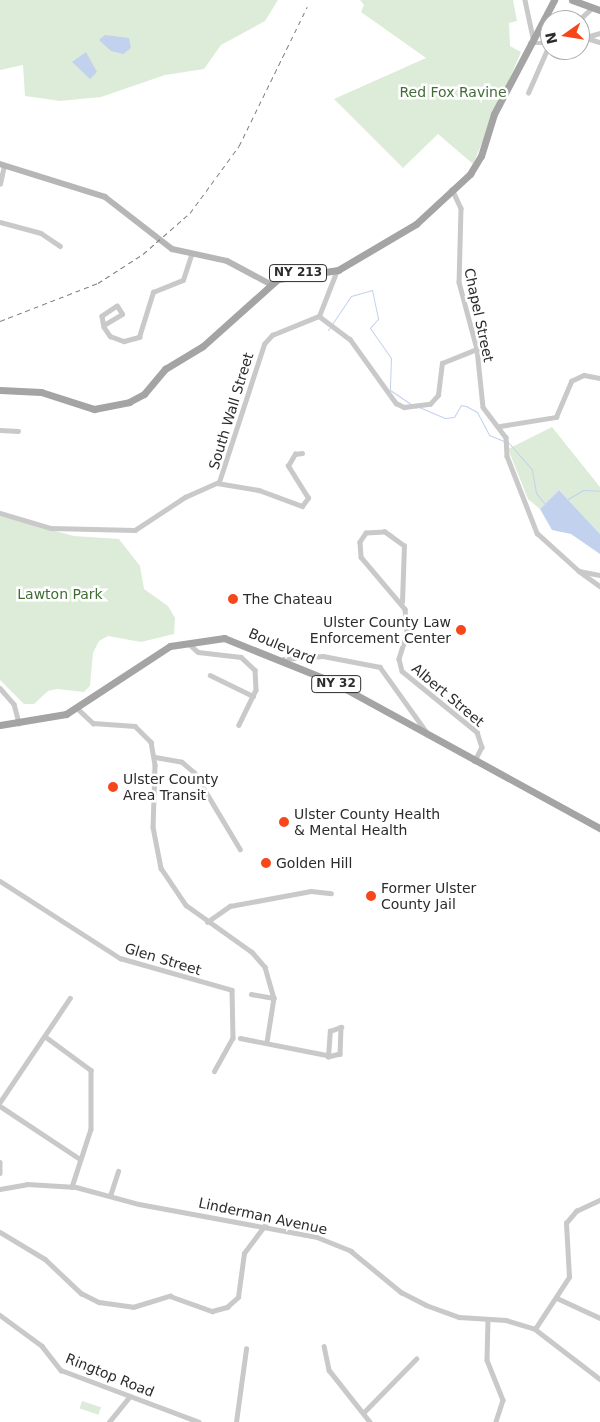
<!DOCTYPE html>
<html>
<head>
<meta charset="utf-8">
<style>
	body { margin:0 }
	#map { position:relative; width:600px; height:1422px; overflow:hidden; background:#fff; font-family:"DejaVu Sans",sans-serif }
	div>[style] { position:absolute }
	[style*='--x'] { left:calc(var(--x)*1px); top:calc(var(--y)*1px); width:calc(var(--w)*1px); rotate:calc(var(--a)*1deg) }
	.green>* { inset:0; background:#ddecd8; transform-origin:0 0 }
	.water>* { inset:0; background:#c2d1ee }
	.stream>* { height:1px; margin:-0.5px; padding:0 0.5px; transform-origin:0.5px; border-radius:0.5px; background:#c2d1ee }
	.street>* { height:4.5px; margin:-2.25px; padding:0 2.25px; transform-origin:2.25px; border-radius:2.25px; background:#c9c9c9 }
	.secondary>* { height:6px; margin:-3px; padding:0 3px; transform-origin:3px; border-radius:3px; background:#b6b6b6 }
	.primary>* { height:7px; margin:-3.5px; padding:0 3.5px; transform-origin:3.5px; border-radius:3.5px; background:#a4a4a4 }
	.rail>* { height:1px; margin-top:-0.5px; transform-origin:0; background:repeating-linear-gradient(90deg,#818181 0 5px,transparent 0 9px) }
	.dots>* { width:14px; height:14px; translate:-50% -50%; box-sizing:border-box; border:2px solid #fff; border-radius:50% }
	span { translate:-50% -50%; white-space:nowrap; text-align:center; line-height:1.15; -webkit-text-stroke:5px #fff; paint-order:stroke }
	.shield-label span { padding:1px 4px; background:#fff; border:1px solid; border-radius:4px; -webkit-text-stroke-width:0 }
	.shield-label { font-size:12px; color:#2c2c2c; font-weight:700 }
	.park-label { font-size:14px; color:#406c36 }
	.street-label { font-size:14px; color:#2c2c2c }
	.poi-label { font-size:14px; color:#2c2c2c }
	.left { translate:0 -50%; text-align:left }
	.right { translate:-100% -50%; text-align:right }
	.north { position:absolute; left:540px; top:10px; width:50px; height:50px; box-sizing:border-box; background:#fff; border:1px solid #ababab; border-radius:50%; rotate:257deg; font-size:14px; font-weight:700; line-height:20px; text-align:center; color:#2c2c2c }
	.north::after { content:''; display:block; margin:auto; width:18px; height:22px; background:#f6471b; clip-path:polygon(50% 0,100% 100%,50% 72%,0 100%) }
</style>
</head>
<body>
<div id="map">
	<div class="green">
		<div style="clip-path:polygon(0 0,278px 0,265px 21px,221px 45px,204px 69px,165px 75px,101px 97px,60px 101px,25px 96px,23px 65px,0 70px)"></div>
		<div style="clip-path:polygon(360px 0,513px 0,517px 21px,509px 23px,510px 46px,521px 52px,473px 164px,438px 134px,403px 168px,334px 99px,426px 58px,361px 12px,364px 5px)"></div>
		<div style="clip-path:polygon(552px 427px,600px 487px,600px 534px,559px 490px,540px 509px,528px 499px,508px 449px)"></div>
		<div style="clip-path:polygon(0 516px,74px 536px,119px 539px,140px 566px,144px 589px,168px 606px,175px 618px,174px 634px,141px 642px,108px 636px,99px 641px,93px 653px,90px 686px,84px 692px,57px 689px,48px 691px,34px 704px,24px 704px,0 680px)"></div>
		<div style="left:82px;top:1401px;width:20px;height:8px;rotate:18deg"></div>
	</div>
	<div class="water">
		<div style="clip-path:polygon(105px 35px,129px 38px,131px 48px,123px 54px,111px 51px,99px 40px)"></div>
		<div style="clip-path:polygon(86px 52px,97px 72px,90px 79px,72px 62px)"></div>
		<div style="clip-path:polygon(559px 490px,600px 534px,600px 554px,571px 534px,552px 530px,540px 509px)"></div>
	</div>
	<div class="stream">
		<div style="--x:328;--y:330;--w:41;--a:-55.9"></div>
		<div style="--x:351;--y:296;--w:22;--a:-16"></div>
		<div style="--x:372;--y:290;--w:30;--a:78"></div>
		<div style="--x:378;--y:319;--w:12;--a:132"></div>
		<div style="--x:370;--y:328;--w:37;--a:55"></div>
		<div style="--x:391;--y:358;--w:32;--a:92"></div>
		<div style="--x:390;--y:390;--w:25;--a:34"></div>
		<div style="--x:419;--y:407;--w:28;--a:23"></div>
		<div style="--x:445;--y:418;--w:9;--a:-6"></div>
		<div style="--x:454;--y:417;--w:14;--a:-60"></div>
		<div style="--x:461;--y:405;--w:5;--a:11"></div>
		<div style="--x:466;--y:406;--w:13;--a:29"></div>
		<div style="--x:477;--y:412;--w:26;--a:62"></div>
		<div style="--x:489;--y:435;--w:16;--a:22"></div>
		<div style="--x:508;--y:442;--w:37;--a:49"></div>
		<div style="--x:532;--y:470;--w:23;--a:80"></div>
		<div style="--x:536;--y:493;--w:13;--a:51"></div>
		<div style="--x:568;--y:499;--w:17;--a:-31"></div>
		<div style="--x:583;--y:490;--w:17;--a:3"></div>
	</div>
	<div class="street">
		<div style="--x:525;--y:0;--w:38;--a:78"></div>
		<div style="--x:579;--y:20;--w:16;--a:-43"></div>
		<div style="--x:580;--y:36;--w:21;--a:17"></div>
		<div style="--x:586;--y:37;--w:15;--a:-16"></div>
		<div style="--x:530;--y:43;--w:20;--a:0"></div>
		<div style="--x:528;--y:93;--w:55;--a:-66.3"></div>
		<div style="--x:0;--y:184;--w:19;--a:-78"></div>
		<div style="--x:452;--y:189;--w:21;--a:65"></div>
		<div style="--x:461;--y:208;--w:74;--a:91.5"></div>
		<div style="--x:459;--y:282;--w:69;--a:75"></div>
		<div style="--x:477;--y:349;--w:58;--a:84.1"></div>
		<div style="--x:483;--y:407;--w:38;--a:53"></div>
		<div style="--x:506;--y:437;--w:19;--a:87"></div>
		<div style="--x:507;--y:456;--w:83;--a:68.7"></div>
		<div style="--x:537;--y:533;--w:57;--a:42.1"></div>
		<div style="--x:579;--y:571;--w:21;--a:11"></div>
		<div style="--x:0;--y:222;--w:42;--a:15"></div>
		<div style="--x:41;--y:233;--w:23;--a:34"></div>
		<div style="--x:319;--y:316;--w:39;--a:37"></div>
		<div style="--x:350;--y:339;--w:79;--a:54.3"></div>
		<div style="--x:396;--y:403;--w:9;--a:27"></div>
		<div style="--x:404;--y:407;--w:26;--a:-7"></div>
		<div style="--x:430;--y:404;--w:12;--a:-48"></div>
		<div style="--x:438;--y:395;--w:32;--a:-83"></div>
		<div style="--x:442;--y:363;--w:38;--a:-22"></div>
		<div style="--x:104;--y:325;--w:21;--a:-31"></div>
		<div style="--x:122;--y:314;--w:9;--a:-122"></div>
		<div style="--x:117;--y:306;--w:18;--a:146"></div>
		<div style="--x:102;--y:316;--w:11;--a:80"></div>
		<div style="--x:104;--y:327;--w:11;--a:56"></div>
		<div style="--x:110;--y:336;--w:15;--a:20"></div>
		<div style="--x:124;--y:341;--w:16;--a:-15"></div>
		<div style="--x:139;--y:337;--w:47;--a:-72.7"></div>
		<div style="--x:153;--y:292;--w:32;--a:-22"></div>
		<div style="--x:183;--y:280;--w:25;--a:-72"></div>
		<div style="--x:500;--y:426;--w:57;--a:-9.1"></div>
		<div style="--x:556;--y:417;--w:39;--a:-67"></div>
		<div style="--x:571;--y:381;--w:14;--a:-25"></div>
		<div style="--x:584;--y:375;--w:16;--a:11"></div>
		<div style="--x:0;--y:430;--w:18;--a:3"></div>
		<div style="--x:217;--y:483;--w:43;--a:9.5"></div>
		<div style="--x:259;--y:490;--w:46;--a:20.4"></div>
		<div style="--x:302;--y:506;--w:10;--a:-53"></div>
		<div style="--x:308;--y:498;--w:38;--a:-122"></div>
		<div style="--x:288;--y:466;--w:14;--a:-60"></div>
		<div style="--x:295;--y:454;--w:7;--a:-8"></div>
		<div style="--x:0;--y:513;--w:53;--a:16.4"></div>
		<div style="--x:51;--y:528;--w:84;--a:1.4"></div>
		<div style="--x:135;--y:530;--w:60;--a:-33.4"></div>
		<div style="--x:185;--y:497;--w:37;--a:-24"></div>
		<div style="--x:219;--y:482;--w:145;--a:-71.9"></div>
		<div style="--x:264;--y:344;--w:12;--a:-48"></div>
		<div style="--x:272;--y:335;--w:51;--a:-22"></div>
		<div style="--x:319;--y:316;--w:49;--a:-68.6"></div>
		<div style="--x:579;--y:571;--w:26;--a:36"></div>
		<div style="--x:402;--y:602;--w:56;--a:-88"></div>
		<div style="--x:404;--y:546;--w:24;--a:-144"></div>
		<div style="--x:385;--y:532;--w:19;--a:177"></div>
		<div style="--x:366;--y:533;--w:11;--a:124"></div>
		<div style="--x:360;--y:542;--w:15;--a:86"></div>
		<div style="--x:361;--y:557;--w:68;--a:49.8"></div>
		<div style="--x:405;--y:609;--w:25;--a:85"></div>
		<div style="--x:407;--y:634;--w:26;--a:108"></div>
		<div style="--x:399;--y:659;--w:12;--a:76"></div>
		<div style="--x:402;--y:671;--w:97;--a:39.1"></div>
		<div style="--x:477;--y:732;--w:16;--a:72"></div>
		<div style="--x:482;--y:747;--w:16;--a:117"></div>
		<div style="--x:188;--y:643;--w:13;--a:42"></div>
		<div style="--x:198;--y:652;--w:43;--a:6.6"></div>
		<div style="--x:241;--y:657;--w:19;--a:43"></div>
		<div style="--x:255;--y:670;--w:20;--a:87"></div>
		<div style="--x:256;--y:690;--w:39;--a:116"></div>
		<div style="--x:283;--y:659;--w:40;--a:-4.3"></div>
		<div style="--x:323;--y:656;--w:58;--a:10.9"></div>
		<div style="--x:380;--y:667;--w:82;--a:54.4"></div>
		<div style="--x:210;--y:675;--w:48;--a:26"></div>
		<div style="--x:0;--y:688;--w:21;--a:49"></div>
		<div style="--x:14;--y:704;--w:20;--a:75"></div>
		<div style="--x:78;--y:709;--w:21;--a:43"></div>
		<div style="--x:93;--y:723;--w:42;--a:4.1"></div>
		<div style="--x:135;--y:726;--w:23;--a:45"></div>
		<div style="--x:151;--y:742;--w:23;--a:80"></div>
		<div style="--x:155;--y:765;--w:62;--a:91.8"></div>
		<div style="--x:153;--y:827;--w:42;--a:79"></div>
		<div style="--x:161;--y:868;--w:45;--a:56"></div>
		<div style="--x:186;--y:905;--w:81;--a:35.5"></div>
		<div style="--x:252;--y:952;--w:20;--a:49"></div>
		<div style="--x:265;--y:967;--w:32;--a:74"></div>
		<div style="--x:274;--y:998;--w:45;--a:99"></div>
		<div style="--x:155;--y:757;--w:27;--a:10"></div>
		<div style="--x:182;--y:762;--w:16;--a:40"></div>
		<div style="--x:194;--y:772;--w:90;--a:59.1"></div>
		<div style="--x:0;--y:881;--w:143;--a:32.7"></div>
		<div style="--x:120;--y:958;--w:116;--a:15.9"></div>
		<div style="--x:232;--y:990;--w:48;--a:88.8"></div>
		<div style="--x:233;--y:1038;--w:38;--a:119"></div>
		<div style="--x:207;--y:922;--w:28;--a:-35"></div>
		<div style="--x:230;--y:906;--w:82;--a:-10.5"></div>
		<div style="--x:311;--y:891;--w:20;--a:6"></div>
		<div style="--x:251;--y:994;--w:23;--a:10"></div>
		<div style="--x:341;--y:1027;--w:27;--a:92"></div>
		<div style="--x:340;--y:1054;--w:12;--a:166"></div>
		<div style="--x:328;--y:1057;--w:26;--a:-86"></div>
		<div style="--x:330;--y:1031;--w:12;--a:-20"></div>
		<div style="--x:46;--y:1037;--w:56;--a:36.3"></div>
		<div style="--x:91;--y:1070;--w:59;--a:90"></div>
		<div style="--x:91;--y:1129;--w:61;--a:108.1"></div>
		<div style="--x:240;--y:1038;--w:89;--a:11.1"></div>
		<div style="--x:0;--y:1102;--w:125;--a:-56.1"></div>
		<div style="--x:0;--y:1106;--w:96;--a:33.5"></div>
		<div style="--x:0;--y:1162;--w:11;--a:90"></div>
		<div style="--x:0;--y:1189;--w:27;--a:-10"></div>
		<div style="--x:27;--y:1184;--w:49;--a:3.5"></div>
		<div style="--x:76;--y:1187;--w:65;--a:15.1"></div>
		<div style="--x:139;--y:1204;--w:181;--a:10.5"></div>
		<div style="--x:317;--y:1237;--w:37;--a:22"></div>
		<div style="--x:351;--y:1251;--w:65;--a:39.4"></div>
		<div style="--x:401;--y:1292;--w:28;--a:27"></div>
		<div style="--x:426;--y:1305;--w:35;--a:20"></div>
		<div style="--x:459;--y:1317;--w:47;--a:3.7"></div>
		<div style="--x:506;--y:1320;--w:30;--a:17"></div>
		<div style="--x:535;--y:1329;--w:82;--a:37.6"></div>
		<div style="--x:110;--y:1196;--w:26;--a:-72"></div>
		<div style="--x:0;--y:1232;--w:52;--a:31"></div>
		<div style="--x:45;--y:1259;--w:50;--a:43.4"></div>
		<div style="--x:81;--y:1293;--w:20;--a:27"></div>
		<div style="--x:99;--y:1302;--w:34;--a:8"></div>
		<div style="--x:133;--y:1307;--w:39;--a:-17"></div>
		<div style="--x:170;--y:1296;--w:45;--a:19.7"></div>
		<div style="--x:212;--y:1311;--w:16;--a:-15"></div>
		<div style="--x:227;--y:1307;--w:15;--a:-42"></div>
		<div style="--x:238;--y:1297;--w:44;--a:-82.2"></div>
		<div style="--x:244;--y:1253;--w:35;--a:-53"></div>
		<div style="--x:557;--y:1298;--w:47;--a:24.9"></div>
		<div style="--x:0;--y:1315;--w:52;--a:36.4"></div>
		<div style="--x:42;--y:1346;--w:31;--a:52"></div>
		<div style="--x:61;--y:1370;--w:147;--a:20.6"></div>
		<div style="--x:488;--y:1319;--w:41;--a:91.4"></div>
		<div style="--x:487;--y:1360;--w:43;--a:68.2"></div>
		<div style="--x:503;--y:1400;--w:23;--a:108"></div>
		<div style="--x:535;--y:1329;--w:62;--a:-56.8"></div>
		<div style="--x:569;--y:1277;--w:54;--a:-93.2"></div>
		<div style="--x:566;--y:1223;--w:16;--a:-50"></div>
		<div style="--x:576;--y:1211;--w:26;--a:-25"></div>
		<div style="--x:324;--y:1346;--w:25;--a:78"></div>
		<div style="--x:329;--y:1370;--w:66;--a:51.7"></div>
		<div style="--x:363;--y:1413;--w:76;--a:-45.5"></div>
		<div style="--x:109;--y:1422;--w:33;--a:-51"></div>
		<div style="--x:236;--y:1422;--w:74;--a:-82.2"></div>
	</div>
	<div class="secondary">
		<div style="--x:0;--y:164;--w:110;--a:17.4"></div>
		<div style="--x:105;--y:197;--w:85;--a:37.8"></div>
		<div style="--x:172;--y:249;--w:56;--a:12.3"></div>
		<div style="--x:227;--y:261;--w:49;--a:28.1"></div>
	</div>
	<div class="primary">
		<div style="--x:572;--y:0;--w:30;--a:20"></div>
		<div style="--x:0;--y:390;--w:41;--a:2.8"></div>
		<div style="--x:41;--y:392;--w:56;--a:17.8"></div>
		<div style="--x:94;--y:409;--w:36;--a:-11"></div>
		<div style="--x:129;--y:402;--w:17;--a:-28"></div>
		<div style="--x:144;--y:394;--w:33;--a:-50"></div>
		<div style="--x:165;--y:369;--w:44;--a:-31.2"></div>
		<div style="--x:203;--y:346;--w:101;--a:-41.8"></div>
		<div style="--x:278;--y:279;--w:61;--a:-8.5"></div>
		<div style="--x:338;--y:270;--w:91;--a:-30.5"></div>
		<div style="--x:416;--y:224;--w:74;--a:-42.8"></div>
		<div style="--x:470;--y:174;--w:21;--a:-59"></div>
		<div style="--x:481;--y:156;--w:44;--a:-72.8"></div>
		<div style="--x:494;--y:114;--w:129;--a:-62.2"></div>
		<div style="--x:0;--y:725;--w:67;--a:-9.5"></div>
		<div style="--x:66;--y:714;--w:124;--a:-33.2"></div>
		<div style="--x:170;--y:646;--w:55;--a:-8.4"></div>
		<div style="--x:224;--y:638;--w:115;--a:21.9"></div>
		<div style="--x:331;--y:681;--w:307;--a:28.7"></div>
	</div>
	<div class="rail">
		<div style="--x:0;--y:321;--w:105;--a:-21.2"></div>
		<div style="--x:98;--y:283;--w:54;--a:-32.8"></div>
		<div style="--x:143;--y:254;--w:62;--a:-41.1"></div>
		<div style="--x:190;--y:213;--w:83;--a:-53.8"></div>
		<div style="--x:239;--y:146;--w:155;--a:-63.9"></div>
	</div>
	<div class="dots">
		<div style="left:233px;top:599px;background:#f6471b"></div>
		<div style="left:461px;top:630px;background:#f6471b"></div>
		<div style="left:113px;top:787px;background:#f6471b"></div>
		<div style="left:284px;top:822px;background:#f6471b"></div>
		<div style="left:266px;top:863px;background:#f6471b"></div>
		<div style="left:371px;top:896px;background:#f6471b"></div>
	</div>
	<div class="shield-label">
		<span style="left:298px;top:273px">NY 213</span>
		<span style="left:336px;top:684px">NY 32</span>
	</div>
	<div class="park-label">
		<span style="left:453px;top:92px">Red Fox Ravine</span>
		<span style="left:60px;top:594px">Lawton Park</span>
	</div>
	<div class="street-label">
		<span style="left:479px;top:315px;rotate:78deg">Chapel Street</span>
		<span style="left:231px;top:411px;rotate:-73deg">South Wall Street</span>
		<span style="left:282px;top:646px;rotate:23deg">Boulevard</span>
		<span style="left:448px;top:695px;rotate:40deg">Albert Street</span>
		<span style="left:163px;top:959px;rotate:17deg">Glen Street</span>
		<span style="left:263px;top:1216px;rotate:12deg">Linderman Avenue</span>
		<span style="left:110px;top:1375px;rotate:22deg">Ringtop Road</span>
	</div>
	<div class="poi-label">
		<span class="left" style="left:243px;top:599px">The Chateau</span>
		<span class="right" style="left:451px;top:630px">Ulster County Law<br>Enforcement Center</span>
		<span class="left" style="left:123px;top:787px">Ulster County<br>Area Transit</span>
		<span class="left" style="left:294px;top:822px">Ulster County Health<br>&amp; Mental Health</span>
		<span class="left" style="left:276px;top:863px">Golden Hill</span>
		<span class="left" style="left:381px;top:896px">Former Ulster<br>County Jail</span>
	</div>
	<div class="north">N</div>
</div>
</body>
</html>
